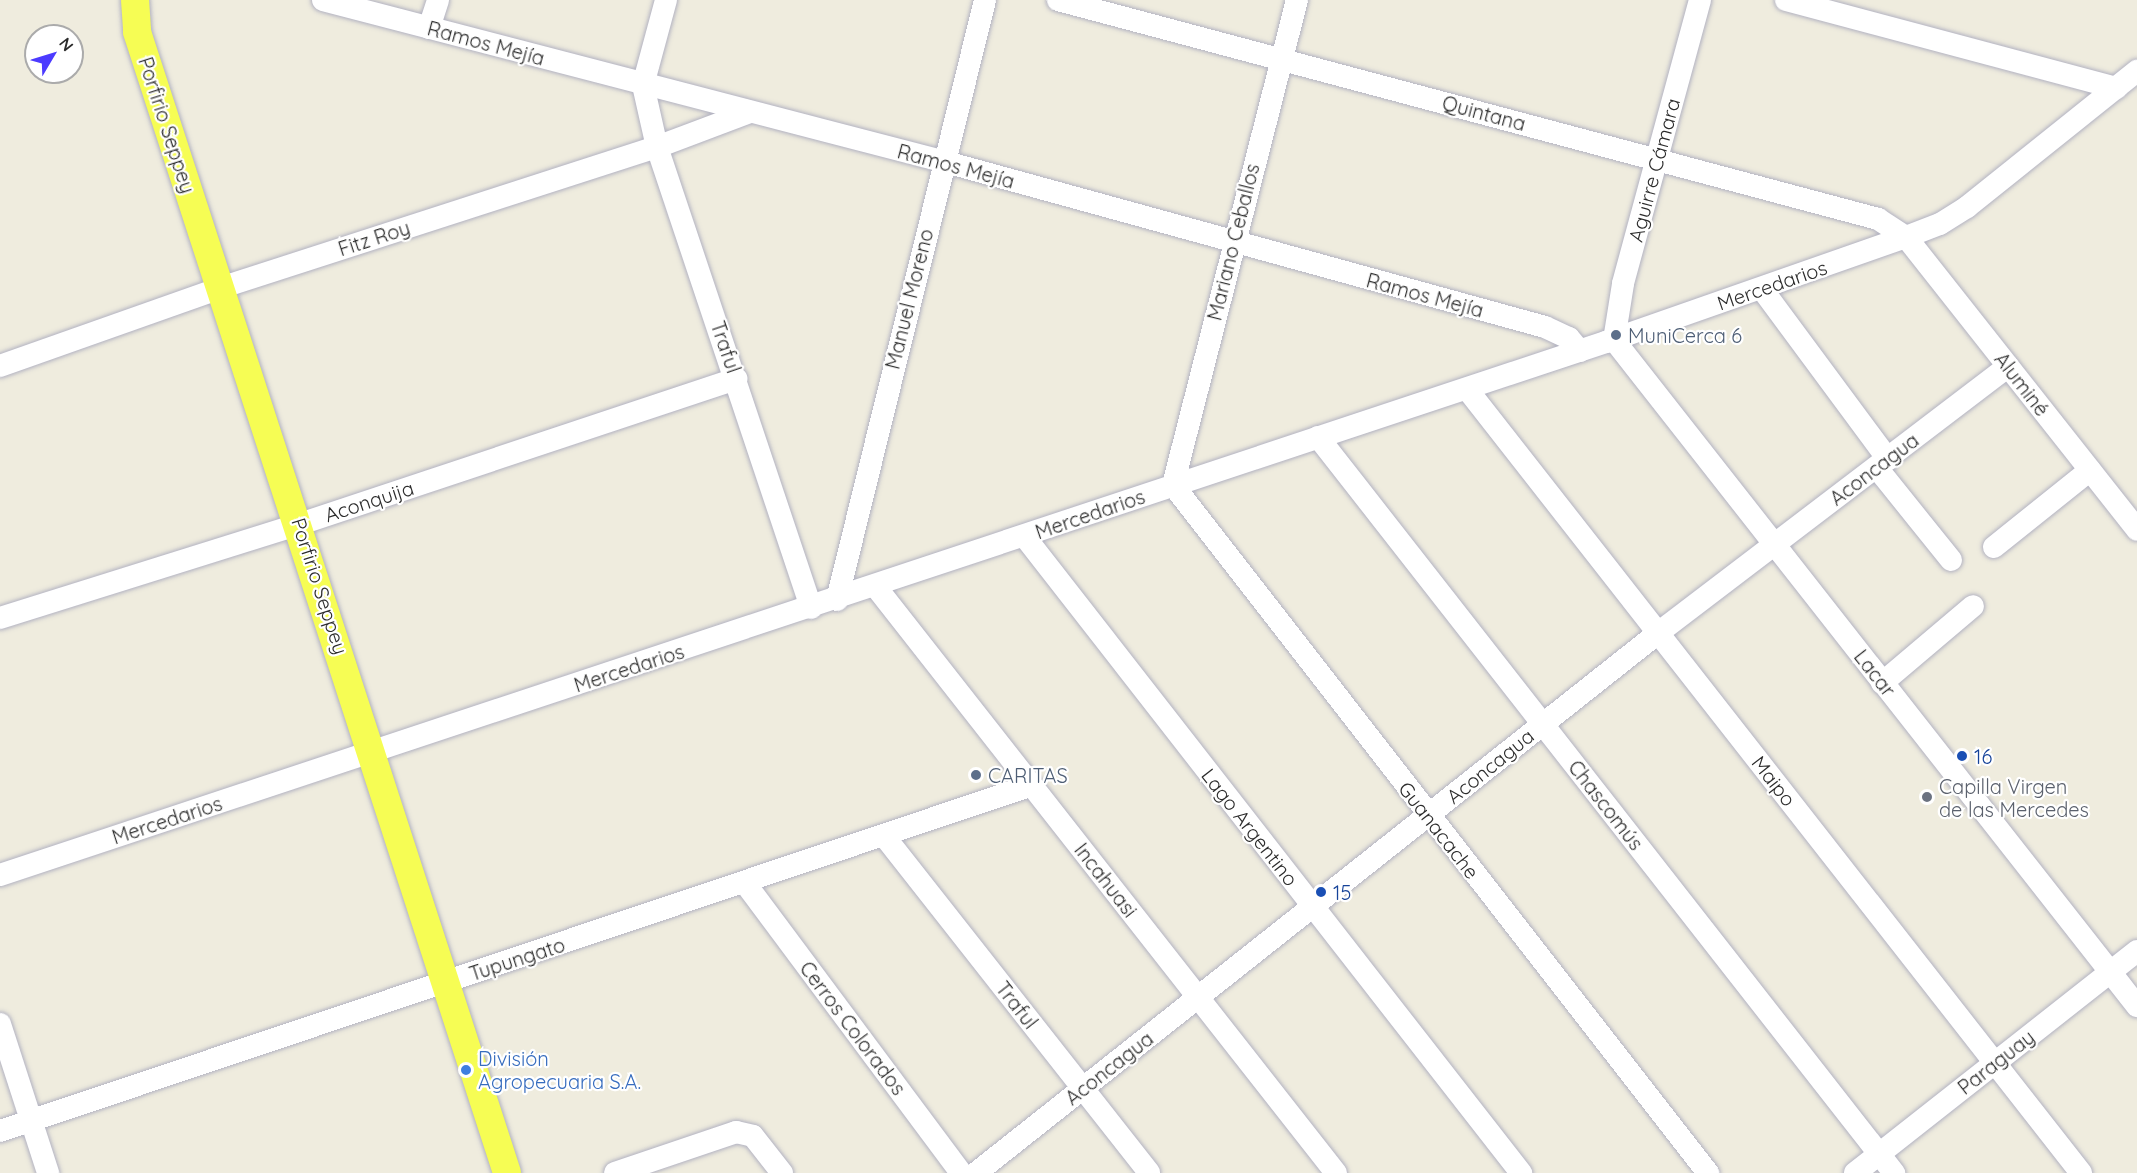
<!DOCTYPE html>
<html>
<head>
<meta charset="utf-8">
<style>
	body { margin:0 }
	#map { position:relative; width:2137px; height:1173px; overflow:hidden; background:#efecde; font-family:Quicksand,sans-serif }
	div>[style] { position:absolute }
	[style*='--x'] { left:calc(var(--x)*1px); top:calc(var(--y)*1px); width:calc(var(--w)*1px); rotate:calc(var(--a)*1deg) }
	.roads { filter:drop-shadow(0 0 2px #b2b2c1) drop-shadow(0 0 2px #b2b2c1) }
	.minor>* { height:22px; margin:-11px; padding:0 11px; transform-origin:11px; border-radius:11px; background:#fff }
	.major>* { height:28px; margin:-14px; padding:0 14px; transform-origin:14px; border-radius:14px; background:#f6fd54 }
	.dots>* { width:16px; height:16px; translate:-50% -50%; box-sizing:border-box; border:3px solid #fff; border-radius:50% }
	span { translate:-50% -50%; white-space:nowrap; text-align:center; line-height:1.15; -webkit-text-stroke:4.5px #fff; paint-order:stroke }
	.street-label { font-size:20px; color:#2c2c2c }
	.service-label { font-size:20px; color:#4e5e75 }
	.left { translate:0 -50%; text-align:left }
	.transit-label { font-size:20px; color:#164399 }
	.worship-label { font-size:20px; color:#5b616d }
	.shop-label { font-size:20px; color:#366cbe }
	.north { position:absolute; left:24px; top:24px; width:60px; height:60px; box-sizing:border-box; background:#fff; border:2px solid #ababab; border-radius:50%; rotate:52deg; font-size:16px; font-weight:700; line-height:24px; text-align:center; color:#2c2c2c }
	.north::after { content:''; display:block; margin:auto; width:21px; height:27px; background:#4c3bff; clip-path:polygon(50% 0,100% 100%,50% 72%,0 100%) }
</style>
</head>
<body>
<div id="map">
	<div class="roads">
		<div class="minor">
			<div style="--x:323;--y:0;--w:640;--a:14.58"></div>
			<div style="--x:942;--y:161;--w:625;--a:15.39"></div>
			<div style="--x:1545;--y:327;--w:26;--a:25"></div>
			<div style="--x:1569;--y:338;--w:17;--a:50"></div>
			<div style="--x:666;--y:0;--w:88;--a:105.1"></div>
			<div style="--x:643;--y:85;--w:64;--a:77.3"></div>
			<div style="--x:657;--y:147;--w:486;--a:71.5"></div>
			<div style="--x:1058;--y:0;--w:849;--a:14.95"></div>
			<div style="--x:1878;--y:219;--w:33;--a:33"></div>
			<div style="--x:1906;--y:237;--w:373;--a:51.7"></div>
			<div style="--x:1297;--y:0;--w:501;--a:104.34"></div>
			<div style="--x:1173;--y:485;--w:872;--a:52.13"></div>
			<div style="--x:1700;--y:0;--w:294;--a:105.2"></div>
			<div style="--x:1623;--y:284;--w:57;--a:99.1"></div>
			<div style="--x:1614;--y:340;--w:847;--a:51.86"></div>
			<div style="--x:1786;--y:0;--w:342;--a:14.9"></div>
			<div style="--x:429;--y:28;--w:29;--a:-72"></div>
			<div style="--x:1762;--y:289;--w:212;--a:53.5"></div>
			<div style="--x:0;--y:366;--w:233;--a:-19.5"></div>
			<div style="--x:220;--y:288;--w:459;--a:-17.9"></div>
			<div style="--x:657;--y:147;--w:99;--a:-20.6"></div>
			<div style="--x:1467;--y:389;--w:996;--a:51.93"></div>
			<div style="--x:1318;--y:437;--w:935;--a:51.95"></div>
			<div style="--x:1877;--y:468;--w:118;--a:51.2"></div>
			<div style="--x:1025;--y:537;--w:807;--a:52.05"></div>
			<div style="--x:1994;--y:547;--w:123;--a:-38.7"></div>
			<div style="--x:876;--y:587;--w:745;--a:51.87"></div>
			<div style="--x:837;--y:600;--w:618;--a:-76.14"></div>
			<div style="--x:0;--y:618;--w:314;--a:-17.4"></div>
			<div style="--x:300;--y:524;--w:460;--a:-18.4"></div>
			<div style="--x:1882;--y:683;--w:119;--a:-40.2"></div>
			<div style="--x:885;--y:837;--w:427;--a:51.8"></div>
			<div style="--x:0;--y:875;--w:1692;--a:-18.36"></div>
			<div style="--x:1606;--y:342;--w:318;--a:-19.3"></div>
			<div style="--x:1906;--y:237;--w:36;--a:-21"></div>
			<div style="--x:1940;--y:224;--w:32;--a:-32"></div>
			<div style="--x:1967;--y:207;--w:218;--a:-38.7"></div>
			<div style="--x:745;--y:883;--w:362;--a:53.3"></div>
			<div style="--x:0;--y:1024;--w:157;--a:72.1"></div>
			<div style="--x:0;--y:1131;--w:1088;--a:-18.53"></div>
			<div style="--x:615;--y:1173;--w:128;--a:-18.7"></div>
			<div style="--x:736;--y:1132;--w:17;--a:13"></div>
			<div style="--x:753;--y:1136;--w:47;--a:51.9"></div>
			<div style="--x:976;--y:1173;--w:870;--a:-38.37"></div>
			<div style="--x:1658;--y:633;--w:440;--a:-37.3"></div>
			<div style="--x:1855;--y:1173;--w:359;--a:-38.2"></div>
		</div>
		<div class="major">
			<div style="--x:135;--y:0;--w:32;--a:86"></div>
			<div style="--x:137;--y:32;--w:1199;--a:72.03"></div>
		</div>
	</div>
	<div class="dots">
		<div style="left:1616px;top:335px;background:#5c6f8a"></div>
		<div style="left:1962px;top:756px;background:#1a4fb4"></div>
		<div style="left:976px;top:775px;background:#5c6f8a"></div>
		<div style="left:1927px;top:797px;background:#6b7280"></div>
		<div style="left:1321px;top:892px;background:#1a4fb4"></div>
		<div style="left:466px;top:1070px;background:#3f7fe0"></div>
	</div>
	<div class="street-label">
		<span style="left:486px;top:43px;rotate:15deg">Ramos Mejía</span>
		<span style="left:1484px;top:113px;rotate:15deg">Quintana</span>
		<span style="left:167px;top:125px;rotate:72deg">Porfirio Seppey</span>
		<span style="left:956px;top:166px;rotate:15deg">Ramos Mejía</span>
		<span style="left:1654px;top:170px;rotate:-75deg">Aguirre Cámara</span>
		<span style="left:374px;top:238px;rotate:-18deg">Fitz Roy</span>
		<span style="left:1233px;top:242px;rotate:-76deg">Mariano Ceballos</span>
		<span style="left:1772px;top:285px;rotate:-19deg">Mercedarios</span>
		<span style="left:1425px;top:295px;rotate:15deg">Ramos Mejía</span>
		<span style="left:909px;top:299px;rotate:-76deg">Manuel Moreno</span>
		<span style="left:726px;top:347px;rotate:71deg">Traful</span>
		<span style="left:2022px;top:384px;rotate:52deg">Aluminé</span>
		<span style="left:1874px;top:469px;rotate:-37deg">Aconcagua</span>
		<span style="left:369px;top:501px;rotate:-18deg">Aconquija</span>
		<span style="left:1090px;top:514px;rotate:-19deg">Mercedarios</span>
		<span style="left:320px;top:586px;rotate:72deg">Porfirio Seppey</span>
		<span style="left:629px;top:668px;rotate:-18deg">Mercedarios</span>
		<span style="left:1875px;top:673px;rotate:52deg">Lacar</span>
		<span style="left:1490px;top:766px;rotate:-39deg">Aconcagua</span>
		<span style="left:1774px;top:781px;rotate:52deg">Maipo</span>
		<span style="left:1606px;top:805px;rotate:52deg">Chascomús</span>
		<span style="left:167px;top:820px;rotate:-18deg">Mercedarios</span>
		<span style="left:1250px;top:827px;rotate:52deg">Lago Argentino</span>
		<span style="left:1439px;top:830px;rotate:52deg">Guanacache</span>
		<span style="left:1106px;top:880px;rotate:52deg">Incahuasi</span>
		<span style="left:517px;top:959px;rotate:-18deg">Tupungato</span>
		<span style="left:1017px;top:1005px;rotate:52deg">Traful</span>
		<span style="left:853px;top:1028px;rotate:53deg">Cerros Colorados</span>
		<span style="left:1996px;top:1062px;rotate:-38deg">Paraguay</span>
		<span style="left:1109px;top:1068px;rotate:-38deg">Aconcagua</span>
	</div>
	<div class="service-label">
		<span class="left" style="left:1628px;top:335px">MuniCerca 6</span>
		<span class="left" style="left:988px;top:775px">CARITAS</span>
	</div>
	<div class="transit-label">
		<span class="left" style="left:1974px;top:756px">16</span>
		<span class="left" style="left:1333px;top:892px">15</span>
	</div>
	<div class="worship-label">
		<span class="left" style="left:1939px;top:798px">Capilla Virgen<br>de las Mercedes</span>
	</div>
	<div class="shop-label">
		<span class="left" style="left:478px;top:1070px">División<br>Agropecuaria S.A.</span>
	</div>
	<div class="north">N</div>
</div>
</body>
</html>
